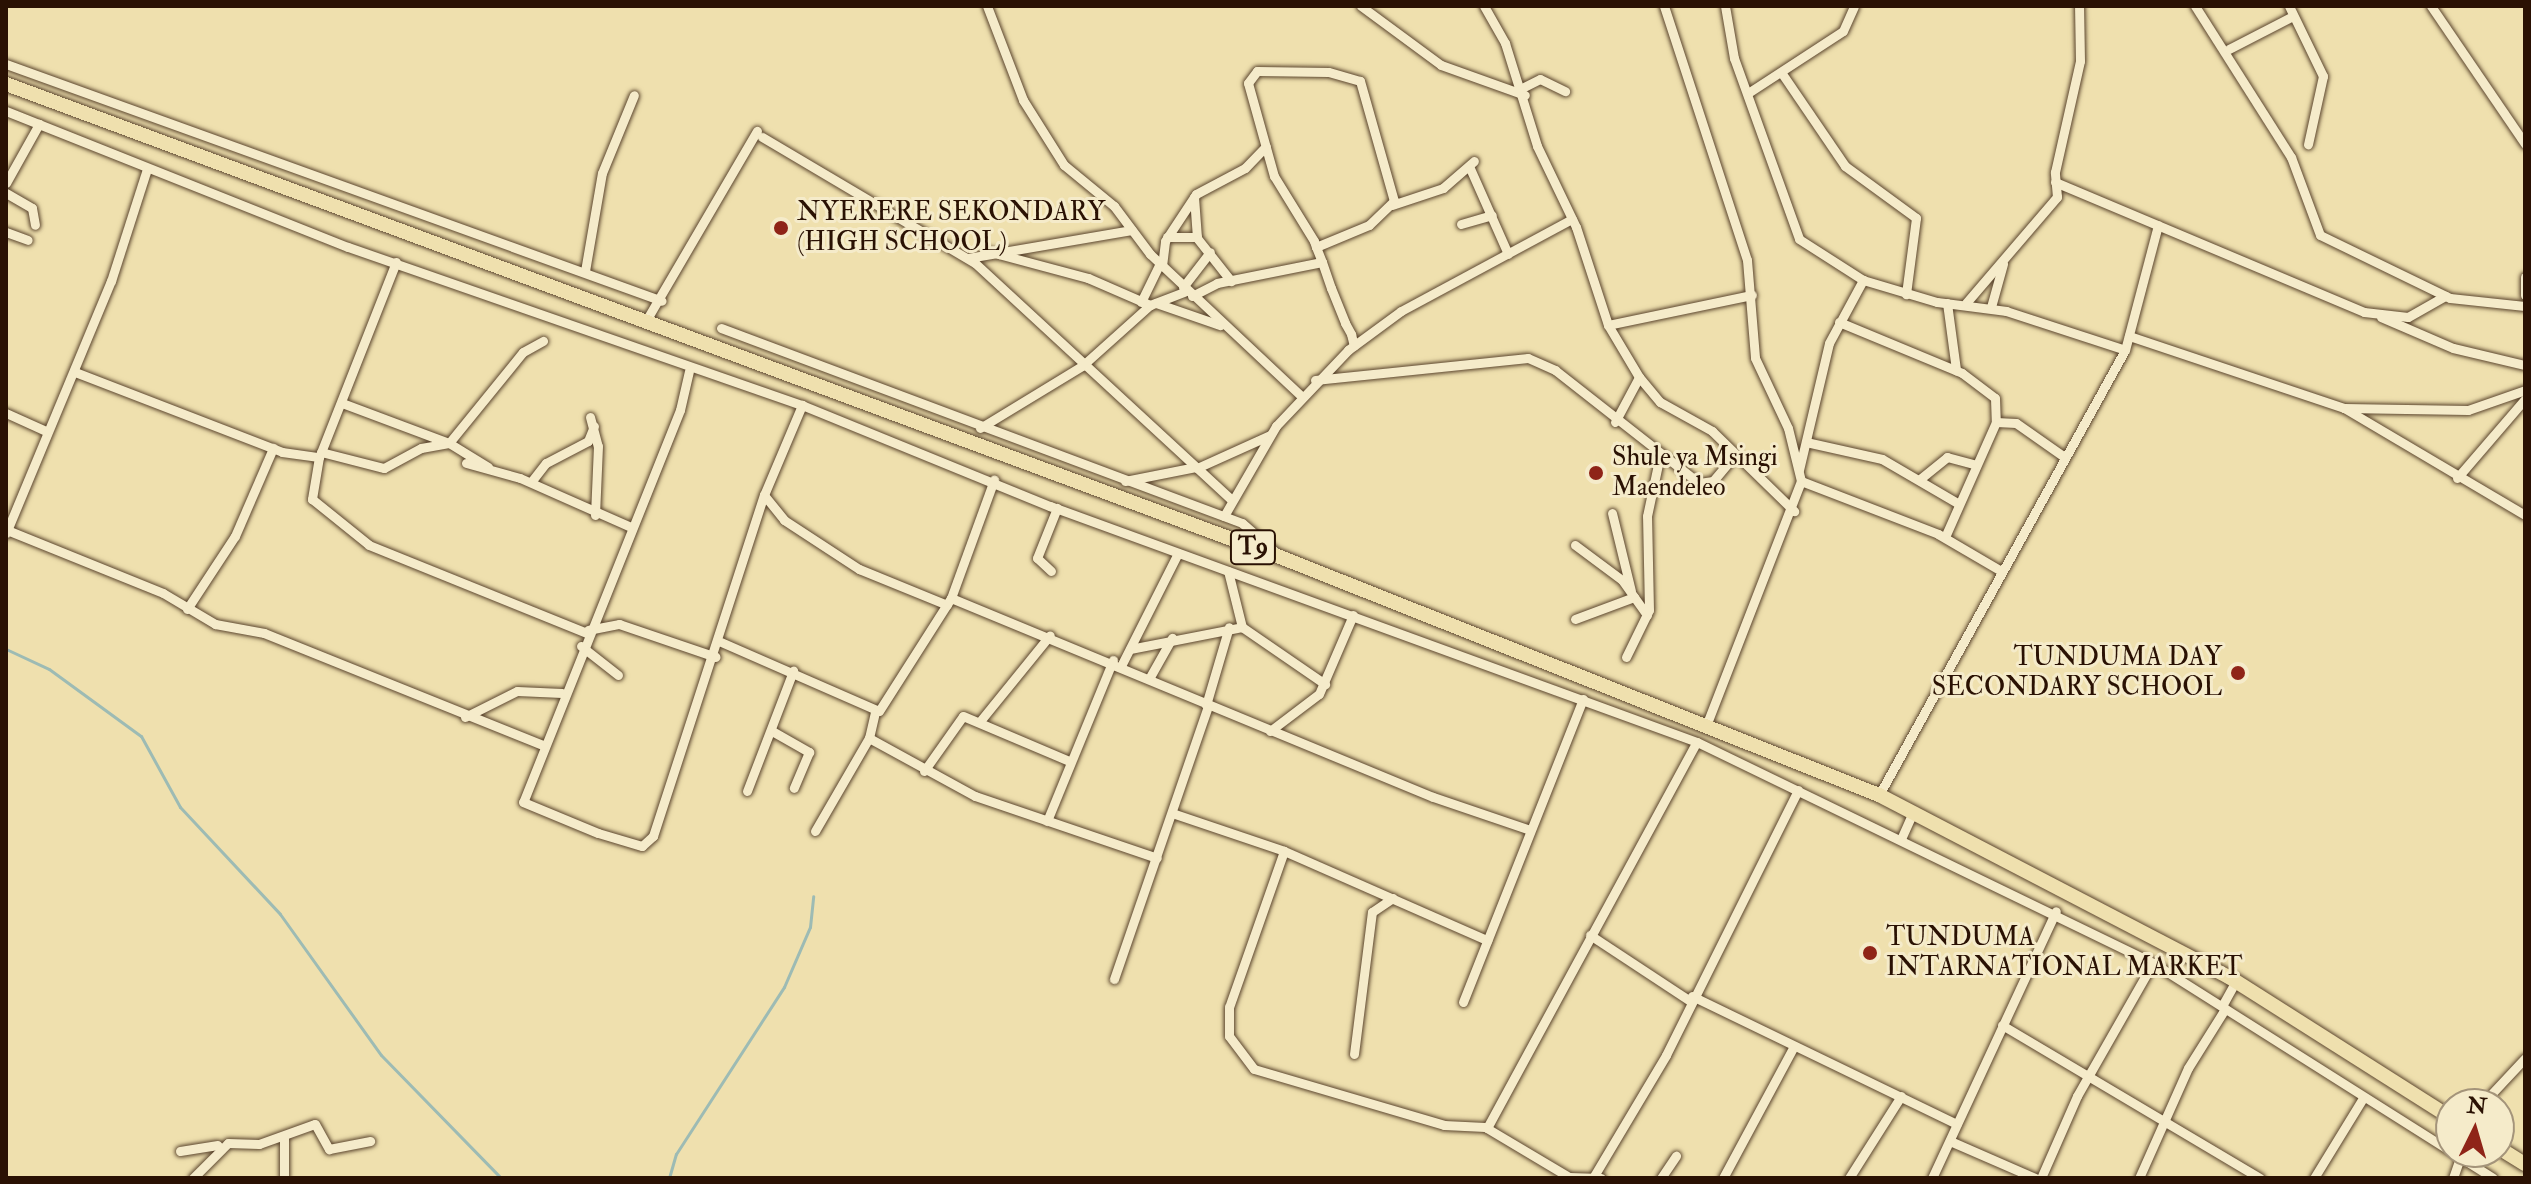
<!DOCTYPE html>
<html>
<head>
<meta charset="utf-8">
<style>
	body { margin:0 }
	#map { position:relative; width:2531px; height:1184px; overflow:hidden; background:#efe0ae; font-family:"IM FELL Double Pica",serif }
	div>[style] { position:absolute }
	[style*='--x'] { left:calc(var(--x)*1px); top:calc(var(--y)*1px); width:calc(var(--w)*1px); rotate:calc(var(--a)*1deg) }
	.stream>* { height:3px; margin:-1.5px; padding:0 1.5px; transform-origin:1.5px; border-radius:1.5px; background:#9dbbb4 }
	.roads { filter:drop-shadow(0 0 2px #5b452e) drop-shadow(0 0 2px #5b452e) }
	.minor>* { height:9px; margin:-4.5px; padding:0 4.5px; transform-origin:4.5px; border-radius:4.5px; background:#f5ebca }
	.trunk>* { height:14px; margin:-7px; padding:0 7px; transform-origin:7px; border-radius:7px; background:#efe0ae }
	.dots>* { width:22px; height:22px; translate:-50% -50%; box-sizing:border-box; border:4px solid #f5ebca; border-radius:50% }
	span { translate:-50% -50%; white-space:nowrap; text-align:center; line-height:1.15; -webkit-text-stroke:6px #f5ebca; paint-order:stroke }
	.shield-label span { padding:2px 6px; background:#f5ebca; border:2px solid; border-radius:6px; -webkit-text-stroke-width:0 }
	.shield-label { font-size:24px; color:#2a1103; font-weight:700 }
	.poi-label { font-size:26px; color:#2a1103 }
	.left { translate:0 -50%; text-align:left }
	.right { translate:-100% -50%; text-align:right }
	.frame { position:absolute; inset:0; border:8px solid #2a1103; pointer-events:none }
	.north { position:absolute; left:2435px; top:1088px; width:80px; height:80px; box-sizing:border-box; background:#f5ebca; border:2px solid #a4947a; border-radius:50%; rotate:5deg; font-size:22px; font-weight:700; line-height:32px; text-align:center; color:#2a1103 }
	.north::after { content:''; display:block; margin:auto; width:28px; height:36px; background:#8f2418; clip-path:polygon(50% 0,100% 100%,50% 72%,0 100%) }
</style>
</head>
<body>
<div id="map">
	<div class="stream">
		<div style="--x:6;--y:649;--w:47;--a:24.9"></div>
		<div style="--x:49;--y:669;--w:114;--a:36.1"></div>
		<div style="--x:141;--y:736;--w:81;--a:61.2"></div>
		<div style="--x:180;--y:807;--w:146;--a:46.9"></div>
		<div style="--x:280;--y:914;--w:173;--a:54.4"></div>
		<div style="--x:381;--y:1055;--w:172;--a:45.7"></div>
		<div style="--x:669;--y:1178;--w:25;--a:-74"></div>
		<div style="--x:676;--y:1154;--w:199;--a:-57.1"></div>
		<div style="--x:784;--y:987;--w:65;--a:-66.6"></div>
		<div style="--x:810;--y:927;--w:31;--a:-84"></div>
	</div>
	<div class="roads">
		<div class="minor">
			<div style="--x:987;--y:6;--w:101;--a:69"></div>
			<div style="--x:1023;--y:100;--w:77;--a:57.8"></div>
			<div style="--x:1064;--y:165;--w:65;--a:39.4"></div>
			<div style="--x:1114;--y:206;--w:60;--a:53.1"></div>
			<div style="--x:1150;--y:254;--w:206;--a:43.2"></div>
			<div style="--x:1361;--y:6;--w:99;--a:36.4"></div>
			<div style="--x:1441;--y:65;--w:89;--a:19.7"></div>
			<div style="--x:1484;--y:6;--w:43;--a:60.4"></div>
			<div style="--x:1505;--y:43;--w:108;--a:72.7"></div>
			<div style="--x:1537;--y:146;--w:90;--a:64.3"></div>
			<div style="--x:1576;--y:227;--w:103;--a:71.9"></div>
			<div style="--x:1608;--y:325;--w:61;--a:59.2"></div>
			<div style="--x:1639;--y:377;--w:33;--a:50"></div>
			<div style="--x:1660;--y:402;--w:60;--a:29.1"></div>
			<div style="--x:1712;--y:431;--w:115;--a:44.3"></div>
			<div style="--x:1664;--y:6;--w:267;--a:71.9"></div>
			<div style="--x:1747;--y:260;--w:98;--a:85.3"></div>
			<div style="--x:1755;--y:358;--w:77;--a:64.8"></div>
			<div style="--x:1788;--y:428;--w:55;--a:76.2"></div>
			<div style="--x:1801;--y:481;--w:260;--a:111.2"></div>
			<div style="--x:1725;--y:6;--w:53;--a:80.2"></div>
			<div style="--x:1734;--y:58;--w:192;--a:70.2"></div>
			<div style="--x:1799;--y:239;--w:76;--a:32.6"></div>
			<div style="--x:1863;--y:280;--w:77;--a:16.6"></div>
			<div style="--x:1937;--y:302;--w:70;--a:7.4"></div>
			<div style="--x:2006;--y:311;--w:125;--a:18.1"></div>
			<div style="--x:2195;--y:6;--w:179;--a:57.6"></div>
			<div style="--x:2291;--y:157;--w:83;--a:69.6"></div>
			<div style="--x:2320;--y:235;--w:144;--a:25.9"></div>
			<div style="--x:2450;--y:298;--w:75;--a:6.1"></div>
			<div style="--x:2289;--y:6;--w:78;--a:64.1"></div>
			<div style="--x:2323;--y:76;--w:70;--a:102.4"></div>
			<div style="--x:2431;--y:6;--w:167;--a:55.7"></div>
			<div style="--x:2229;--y:49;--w:68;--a:-27.3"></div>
			<div style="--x:6;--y:64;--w:697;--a:19.86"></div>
			<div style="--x:1783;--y:75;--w:110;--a:55.7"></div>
			<div style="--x:1845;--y:166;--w:88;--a:36.2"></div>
			<div style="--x:1916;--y:218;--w:77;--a:97.5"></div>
			<div style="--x:1522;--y:88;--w:20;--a:-27"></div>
			<div style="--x:1540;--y:79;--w:28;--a:26"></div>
			<div style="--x:1748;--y:93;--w:113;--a:-33.1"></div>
			<div style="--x:1843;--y:31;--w:27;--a:-66"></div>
			<div style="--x:6;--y:111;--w:368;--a:21.7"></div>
			<div style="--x:348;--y:247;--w:481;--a:19.2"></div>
			<div style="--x:802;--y:405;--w:268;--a:22.2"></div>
			<div style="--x:1050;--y:506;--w:689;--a:20.04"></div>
			<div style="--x:1697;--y:742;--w:507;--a:25.86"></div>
			<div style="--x:2153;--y:963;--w:402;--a:32.3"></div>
			<div style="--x:762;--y:137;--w:247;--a:30.6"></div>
			<div style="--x:975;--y:263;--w:347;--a:42.7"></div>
			<div style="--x:1469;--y:166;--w:96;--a:66.1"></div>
			<div style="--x:2055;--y:182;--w:335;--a:22.8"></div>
			<div style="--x:2364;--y:312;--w:44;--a:6.5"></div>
			<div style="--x:2408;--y:317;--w:43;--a:-29.6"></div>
			<div style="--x:6;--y:183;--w:68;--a:-60.8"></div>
			<div style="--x:6;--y:193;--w:30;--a:30"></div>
			<div style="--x:32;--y:208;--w:17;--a:80"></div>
			<div style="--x:1194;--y:197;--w:41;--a:85.8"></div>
			<div style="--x:1197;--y:238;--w:55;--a:51.7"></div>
			<div style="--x:1392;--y:205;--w:54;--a:-18.4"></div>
			<div style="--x:1443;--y:188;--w:41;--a:-41.1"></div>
			<div style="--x:1461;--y:224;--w:32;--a:-16"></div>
			<div style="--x:6;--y:232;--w:23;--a:20"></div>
			<div style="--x:1167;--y:237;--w:30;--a:0"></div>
			<div style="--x:1316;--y:247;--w:57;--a:-22.5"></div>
			<div style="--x:1369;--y:225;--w:35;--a:-44"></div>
			<div style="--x:1394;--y:201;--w:125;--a:-105.8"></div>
			<div style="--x:1360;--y:81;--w:33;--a:-164"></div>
			<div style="--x:1328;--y:72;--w:71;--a:-179.2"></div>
			<div style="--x:1257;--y:71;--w:15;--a:127"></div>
			<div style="--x:1248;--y:83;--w:97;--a:74.4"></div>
			<div style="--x:1274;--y:176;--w:76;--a:58.4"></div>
			<div style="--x:1314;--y:241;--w:6;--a:72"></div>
			<div style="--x:1316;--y:247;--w:16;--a:68"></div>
			<div style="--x:1322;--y:262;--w:28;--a:71"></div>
			<div style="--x:1331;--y:288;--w:38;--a:68"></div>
			<div style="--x:1345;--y:323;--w:13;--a:61"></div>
			<div style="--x:1351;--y:334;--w:12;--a:76"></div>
			<div style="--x:987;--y:251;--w:105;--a:15"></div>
			<div style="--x:1088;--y:278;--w:68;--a:23.5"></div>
			<div style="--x:968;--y:258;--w:166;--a:-9.7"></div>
			<div style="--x:396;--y:262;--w:210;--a:111.5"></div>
			<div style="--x:319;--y:457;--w:43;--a:99.5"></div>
			<div style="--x:312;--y:499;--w:73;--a:38.9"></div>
			<div style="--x:369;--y:545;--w:235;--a:22"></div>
			<div style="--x:1162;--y:266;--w:25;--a:-83"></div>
			<div style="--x:1165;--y:241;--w:56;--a:-56.6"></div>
			<div style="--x:1196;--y:194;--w:55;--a:-28"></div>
			<div style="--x:1245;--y:168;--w:30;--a:-46"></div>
			<div style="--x:585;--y:271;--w:99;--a:-80.2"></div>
			<div style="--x:602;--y:173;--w:84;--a:-67.7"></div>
			<div style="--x:2525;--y:277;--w:18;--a:90"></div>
			<div style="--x:1183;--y:287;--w:44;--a:-52.4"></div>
			<div style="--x:1192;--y:296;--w:28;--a:-27"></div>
			<div style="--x:1217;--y:283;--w:107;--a:-11.3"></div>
			<div style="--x:1141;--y:302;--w:43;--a:-64"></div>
			<div style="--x:1156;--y:303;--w:68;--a:19"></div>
			<div style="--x:1947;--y:303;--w:68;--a:82.3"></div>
			<div style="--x:1966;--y:303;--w:140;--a:-49.4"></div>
			<div style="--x:2057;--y:197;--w:25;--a:-95"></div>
			<div style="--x:2055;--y:172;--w:114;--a:-77.3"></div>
			<div style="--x:2080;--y:61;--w:55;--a:-91"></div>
			<div style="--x:1991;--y:307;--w:45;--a:-74.4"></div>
			<div style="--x:2381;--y:317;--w:78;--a:23.3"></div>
			<div style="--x:2453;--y:348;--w:74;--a:13.3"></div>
			<div style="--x:647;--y:319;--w:218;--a:-59.7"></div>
			<div style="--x:1839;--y:322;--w:133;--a:22.5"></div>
			<div style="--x:1962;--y:373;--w:41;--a:37.1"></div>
			<div style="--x:1995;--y:398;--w:24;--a:88"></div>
			<div style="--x:1996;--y:422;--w:126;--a:113.9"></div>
			<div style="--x:1608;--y:325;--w:147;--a:-11.8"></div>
			<div style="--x:721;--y:328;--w:556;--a:20.52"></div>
			<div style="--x:1242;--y:523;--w:50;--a:41"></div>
			<div style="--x:2129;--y:336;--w:227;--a:18.5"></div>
			<div style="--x:2344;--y:408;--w:210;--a:30.6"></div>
			<div style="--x:689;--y:371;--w:40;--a:103"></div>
			<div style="--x:680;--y:410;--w:422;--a:111.8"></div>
			<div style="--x:523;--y:802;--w:81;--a:22.5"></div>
			<div style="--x:598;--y:833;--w:46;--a:16.5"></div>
			<div style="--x:642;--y:846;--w:15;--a:-42"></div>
			<div style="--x:653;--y:836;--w:359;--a:-72"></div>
			<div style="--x:764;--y:495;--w:98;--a:-67.1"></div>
			<div style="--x:75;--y:372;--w:222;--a:21.1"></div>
			<div style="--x:282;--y:452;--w:37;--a:8"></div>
			<div style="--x:1315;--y:380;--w:214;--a:-5.9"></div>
			<div style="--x:1528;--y:358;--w:30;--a:24"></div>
			<div style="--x:1555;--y:370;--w:183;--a:38.1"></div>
			<div style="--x:1699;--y:483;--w:14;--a:-8"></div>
			<div style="--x:1713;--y:481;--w:34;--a:-50"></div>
			<div style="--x:342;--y:403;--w:114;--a:20.5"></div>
			<div style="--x:449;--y:443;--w:46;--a:31.6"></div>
			<div style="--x:2344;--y:408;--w:124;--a:0.9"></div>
			<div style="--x:2468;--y:410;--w:60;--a:-19.3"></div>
			<div style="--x:6;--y:413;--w:44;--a:24.2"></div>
			<div style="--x:590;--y:417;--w:30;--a:75"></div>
			<div style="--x:598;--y:446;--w:69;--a:92.5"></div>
			<div style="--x:1615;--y:422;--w:51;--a:-61.9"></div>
			<div style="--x:1996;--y:422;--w:20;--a:3"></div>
			<div style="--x:2016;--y:423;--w:57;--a:35.1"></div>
			<div style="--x:980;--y:428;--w:119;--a:-31.3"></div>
			<div style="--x:1082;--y:366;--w:91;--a:-41.9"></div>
			<div style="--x:1150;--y:305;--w:40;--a:-21"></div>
			<div style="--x:1806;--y:442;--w:78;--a:12.6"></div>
			<div style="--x:1882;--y:459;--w:89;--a:30.3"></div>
			<div style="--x:321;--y:452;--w:65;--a:14.3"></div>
			<div style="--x:384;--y:468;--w:42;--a:-28.4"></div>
			<div style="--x:421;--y:448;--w:28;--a:-10"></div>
			<div style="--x:449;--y:443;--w:117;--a:-50.9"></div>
			<div style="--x:523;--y:352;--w:23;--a:-29"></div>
			<div style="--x:466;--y:463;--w:56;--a:15.5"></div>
			<div style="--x:520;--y:478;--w:119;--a:23.8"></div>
			<div style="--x:1197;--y:468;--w:80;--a:-24.3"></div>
			<div style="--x:1799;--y:470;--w:130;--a:-76.7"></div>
			<div style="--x:1829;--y:343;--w:72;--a:-61.6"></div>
			<div style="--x:2457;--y:478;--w:104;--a:-49.3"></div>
			<div style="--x:1920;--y:479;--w:35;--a:-39"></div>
			<div style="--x:1947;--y:457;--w:30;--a:15"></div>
			<div style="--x:1125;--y:481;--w:72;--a:-11.2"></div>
			<div style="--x:1801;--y:481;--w:147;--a:21.1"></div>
			<div style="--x:1938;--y:534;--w:73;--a:30.4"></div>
			<div style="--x:531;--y:482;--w:24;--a:-52"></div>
			<div style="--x:546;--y:463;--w:47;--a:-27.6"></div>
			<div style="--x:588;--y:441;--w:16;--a:-68"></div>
			<div style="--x:764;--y:495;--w:32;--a:51"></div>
			<div style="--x:784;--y:520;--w:90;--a:33.2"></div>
			<div style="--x:859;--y:569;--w:95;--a:22.2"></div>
			<div style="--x:1612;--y:513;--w:80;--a:76.3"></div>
			<div style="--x:1224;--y:516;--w:104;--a:-60"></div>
			<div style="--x:1276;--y:426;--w:105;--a:-46.5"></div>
			<div style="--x:1348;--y:350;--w:66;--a:-36.3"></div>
			<div style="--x:1401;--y:311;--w:194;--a:-28.3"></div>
			<div style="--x:7;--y:530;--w:168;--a:22"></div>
			<div style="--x:163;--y:593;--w:61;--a:30.8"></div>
			<div style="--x:215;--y:624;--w:50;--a:10.4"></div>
			<div style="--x:264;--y:633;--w:301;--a:21.9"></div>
			<div style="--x:6;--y:533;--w:273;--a:-67.4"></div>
			<div style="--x:111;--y:281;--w:118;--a:-72.2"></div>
			<div style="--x:1575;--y:545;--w:59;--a:36.7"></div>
			<div style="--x:1622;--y:580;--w:43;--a:54.5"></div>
			<div style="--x:1051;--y:571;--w:19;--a:-137"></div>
			<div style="--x:1037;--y:558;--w:54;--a:-68.2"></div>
			<div style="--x:1228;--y:571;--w:58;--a:76"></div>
			<div style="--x:1242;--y:627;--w:101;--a:34.5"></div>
			<div style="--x:951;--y:598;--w:521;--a:22.43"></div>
			<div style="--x:1433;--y:797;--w:102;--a:18.8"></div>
			<div style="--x:187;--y:609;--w:87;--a:-56.7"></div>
			<div style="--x:235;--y:536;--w:96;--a:-66.6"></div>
			<div style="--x:1575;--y:619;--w:63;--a:-20.4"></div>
			<div style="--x:588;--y:630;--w:32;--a:-11"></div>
			<div style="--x:619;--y:624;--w:102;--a:18.8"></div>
			<div style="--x:721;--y:642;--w:172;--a:23.6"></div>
			<div style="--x:879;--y:711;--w:134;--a:-57.5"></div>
			<div style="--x:951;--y:598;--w:126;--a:-70"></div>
			<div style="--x:581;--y:646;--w:47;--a:38.1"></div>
			<div style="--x:1130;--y:649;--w:114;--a:-11.1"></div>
			<div style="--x:1626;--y:657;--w:52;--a:-63.9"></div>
			<div style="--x:1649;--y:610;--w:94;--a:-91.2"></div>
			<div style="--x:1647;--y:516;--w:62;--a:-78"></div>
			<div style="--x:1122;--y:664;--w:124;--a:-63.2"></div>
			<div style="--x:1150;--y:677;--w:45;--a:-60.6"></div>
			<div style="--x:1206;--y:705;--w:81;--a:-73.6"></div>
			<div style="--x:465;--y:717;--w:58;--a:-26.6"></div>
			<div style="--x:517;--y:691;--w:45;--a:2.5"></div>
			<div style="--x:981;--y:720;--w:109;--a:-50.9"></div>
			<div style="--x:772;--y:731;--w:43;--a:29.6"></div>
			<div style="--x:809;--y:752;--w:39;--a:113"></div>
			<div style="--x:1270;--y:731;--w:61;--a:-37.1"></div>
			<div style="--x:1319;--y:694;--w:86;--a:-66.7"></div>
			<div style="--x:869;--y:738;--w:121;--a:28.7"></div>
			<div style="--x:975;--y:796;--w:192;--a:18.8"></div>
			<div style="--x:924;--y:771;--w:67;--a:-54.7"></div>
			<div style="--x:963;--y:716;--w:115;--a:23"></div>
			<div style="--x:747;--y:791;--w:129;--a:-69"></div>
			<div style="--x:1879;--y:795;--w:508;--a:-61.07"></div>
			<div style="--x:2125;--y:350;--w:129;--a:-75.2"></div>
			<div style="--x:1172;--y:813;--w:118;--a:18.7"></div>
			<div style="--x:1284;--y:851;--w:222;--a:23.7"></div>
			<div style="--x:1047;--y:821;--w:174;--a:-67.7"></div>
			<div style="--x:815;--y:831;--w:108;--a:-59.9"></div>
			<div style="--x:869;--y:738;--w:26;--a:-77"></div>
			<div style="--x:1901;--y:839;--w:30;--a:-66"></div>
			<div style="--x:1284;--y:851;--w:165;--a:109.4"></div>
			<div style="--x:1229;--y:1007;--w:29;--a:90"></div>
			<div style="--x:1229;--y:1036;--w:41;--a:52.9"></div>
			<div style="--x:1254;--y:1069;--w:198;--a:16.4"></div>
			<div style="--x:1444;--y:1125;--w:41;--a:2.8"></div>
			<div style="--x:1485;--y:1127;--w:98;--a:30.8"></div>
			<div style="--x:1569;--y:1177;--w:32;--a:2"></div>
			<div style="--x:1590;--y:935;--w:120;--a:33.4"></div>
			<div style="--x:1114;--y:979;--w:289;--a:-71"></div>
			<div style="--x:1692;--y:996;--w:294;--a:25.8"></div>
			<div style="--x:1463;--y:1002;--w:326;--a:-68.4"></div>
			<div style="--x:2222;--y:1006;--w:29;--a:-61"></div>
			<div style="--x:2002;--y:1025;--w:300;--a:30.7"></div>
			<div style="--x:1354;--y:1054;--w:143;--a:-82.8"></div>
			<div style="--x:1372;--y:912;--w:25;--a:-34"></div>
			<div style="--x:2482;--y:1104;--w:63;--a:-46.9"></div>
			<div style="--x:1487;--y:1128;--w:439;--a:-61.5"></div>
			<div style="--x:284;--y:1137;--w:39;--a:90"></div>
			<div style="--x:1950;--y:1141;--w:93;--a:23.5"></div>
			<div style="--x:180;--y:1151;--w:38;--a:-9"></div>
			<div style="--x:1594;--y:1176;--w:141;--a:-59.2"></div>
			<div style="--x:1666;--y:1055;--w:296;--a:-63.5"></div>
			<div style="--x:193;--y:1178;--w:49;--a:-45"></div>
			<div style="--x:228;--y:1143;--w:31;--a:2"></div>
			<div style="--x:259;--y:1144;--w:59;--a:-19.7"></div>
			<div style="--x:315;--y:1124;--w:29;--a:61"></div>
			<div style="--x:329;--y:1149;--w:42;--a:-11"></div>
			<div style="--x:1661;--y:1178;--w:27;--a:-56"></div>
			<div style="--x:1723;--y:1178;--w:150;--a:-61.7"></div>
			<div style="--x:1849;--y:1178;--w:97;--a:-57.6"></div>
			<div style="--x:1932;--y:1178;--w:294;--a:-65.1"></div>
			<div style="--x:2041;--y:1178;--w:90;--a:-66.3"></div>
			<div style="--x:2077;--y:1096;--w:153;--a:-60.3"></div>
			<div style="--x:2139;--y:1178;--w:120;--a:-66"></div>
			<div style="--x:2188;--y:1068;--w:70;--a:-57.9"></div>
			<div style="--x:2314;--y:1178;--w:94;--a:-58.5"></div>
			<div style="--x:2453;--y:1178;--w:21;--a:-71"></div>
		</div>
		<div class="trunk">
			<div style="--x:6;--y:84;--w:1359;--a:20.37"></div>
			<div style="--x:1280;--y:557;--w:645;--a:21.67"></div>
			<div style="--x:1879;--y:795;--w:394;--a:27.5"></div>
			<div style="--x:2229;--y:977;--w:263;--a:32.4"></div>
			<div style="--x:2499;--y:1148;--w:31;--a:32"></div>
		</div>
	</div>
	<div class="dots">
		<div style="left:781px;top:228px;background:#8f2418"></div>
		<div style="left:1596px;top:473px;background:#8f2418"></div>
		<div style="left:2238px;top:673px;background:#8f2418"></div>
		<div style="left:1870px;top:953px;background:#8f2418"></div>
	</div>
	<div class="shield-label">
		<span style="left:1253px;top:547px">T9</span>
	</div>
	<div class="poi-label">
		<span class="left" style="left:797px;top:228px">NYERERE SEKONDARY<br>(HIGH SCHOOL)</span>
		<span class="left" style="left:1612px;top:473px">Shule ya Msingi<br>Maendeleo</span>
		<span class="right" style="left:2222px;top:673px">TUNDUMA DAY<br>SECONDARY SCHOOL</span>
		<span class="left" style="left:1886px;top:953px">TUNDUMA<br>INTARNATIONAL MARKET</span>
	</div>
	<div class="frame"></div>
	<div class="north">N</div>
</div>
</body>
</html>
